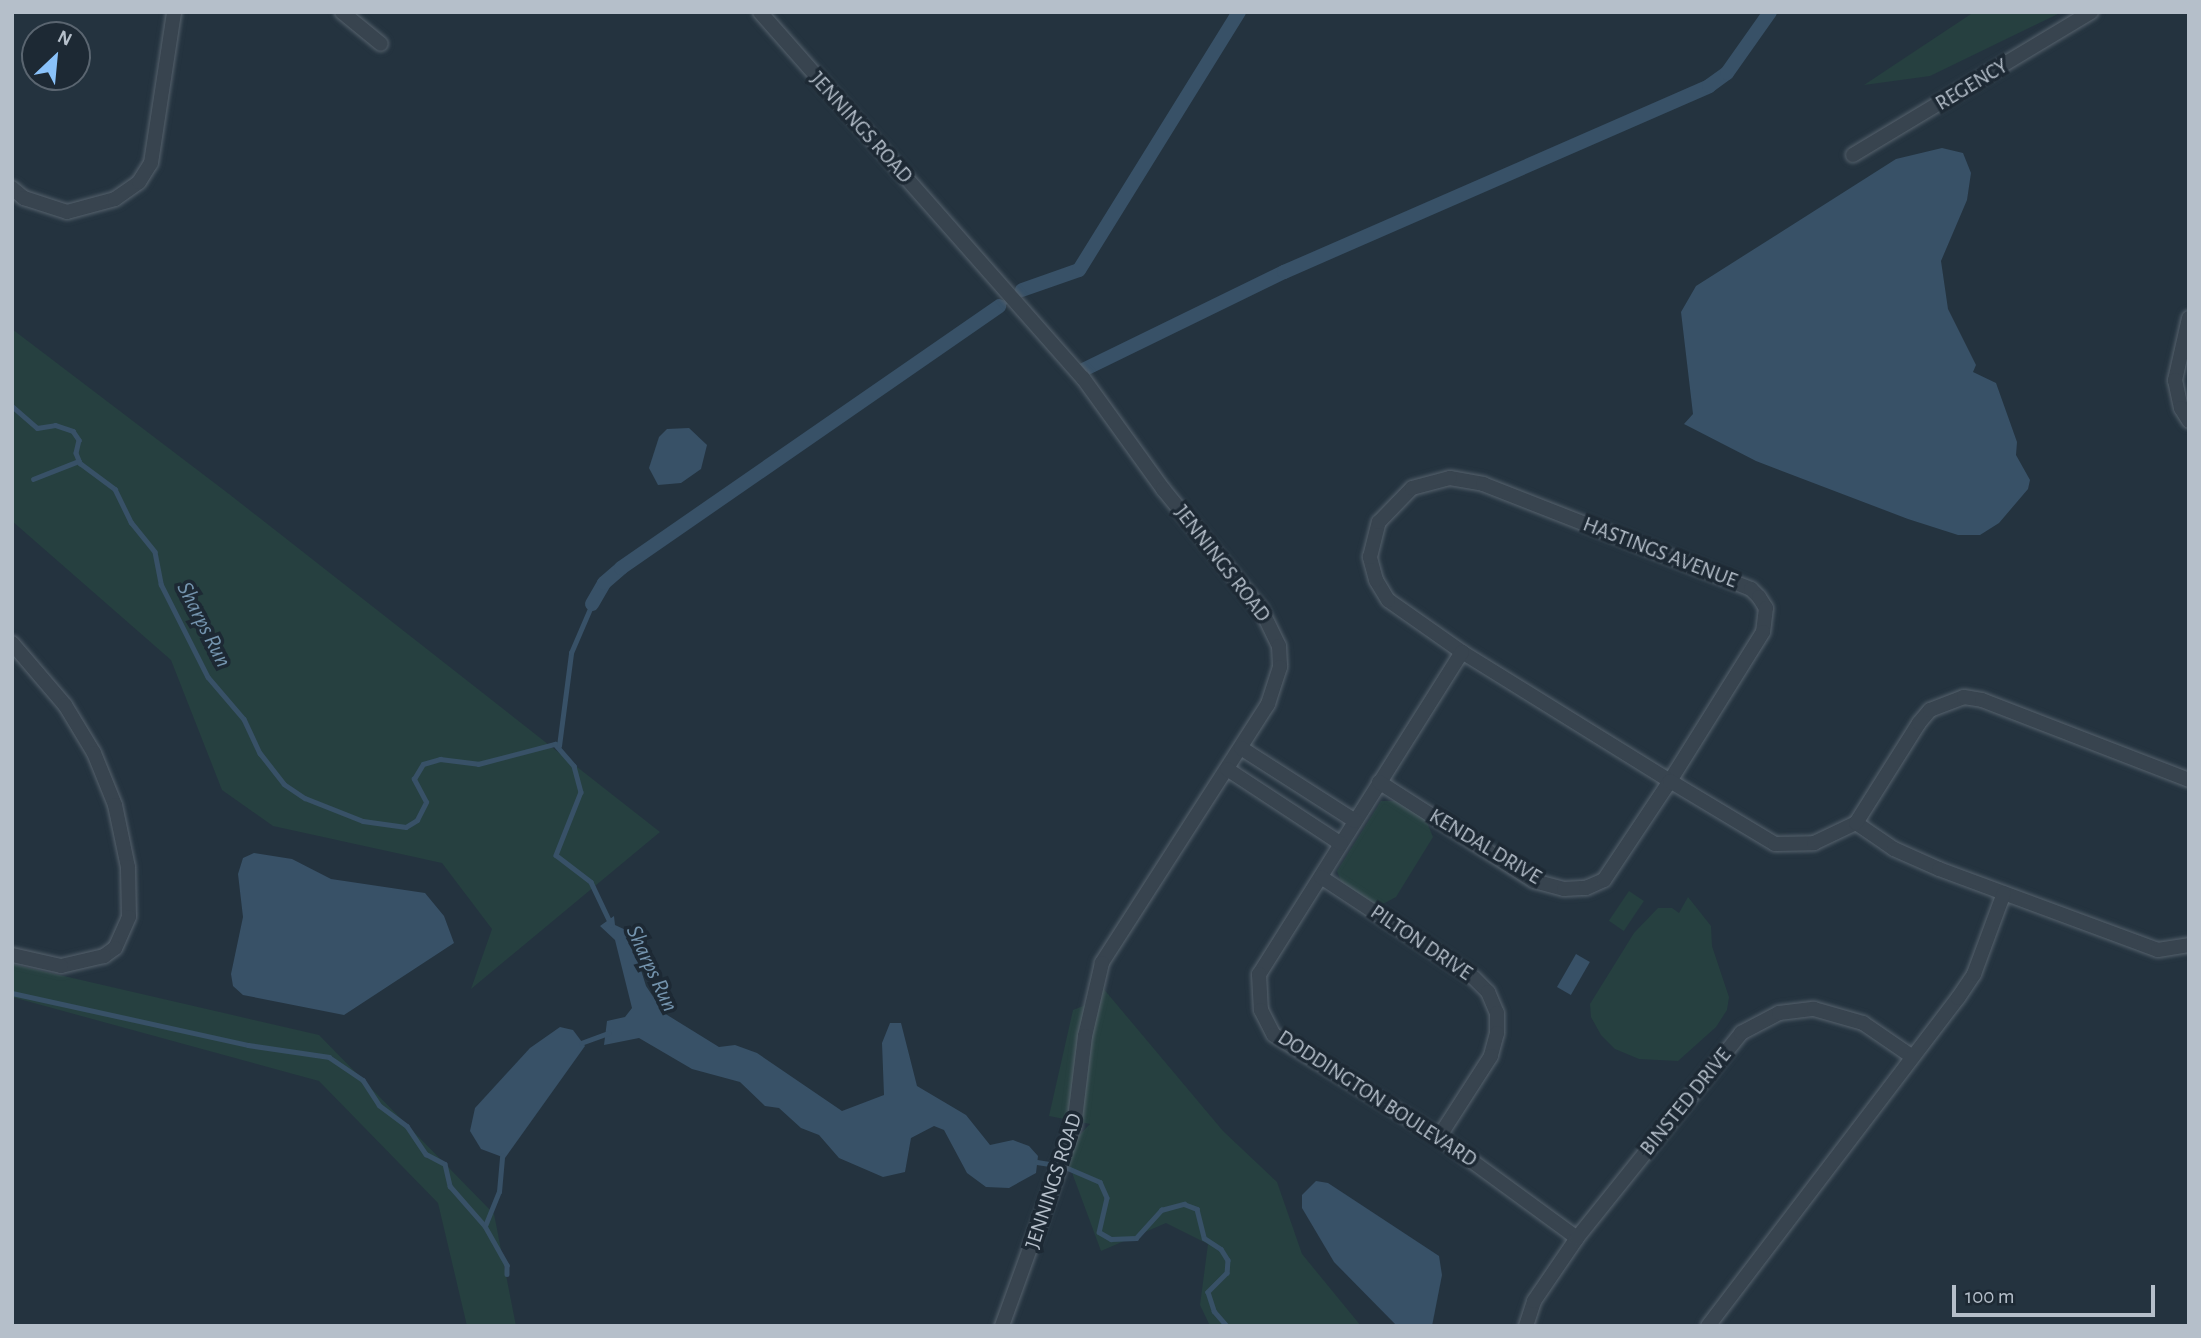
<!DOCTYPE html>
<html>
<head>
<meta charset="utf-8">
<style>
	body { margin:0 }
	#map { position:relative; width:2201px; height:1338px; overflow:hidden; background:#24333f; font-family:"Alegreya Sans",sans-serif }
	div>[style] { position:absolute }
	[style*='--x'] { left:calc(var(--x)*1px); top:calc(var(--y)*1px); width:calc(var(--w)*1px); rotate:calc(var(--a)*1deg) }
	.green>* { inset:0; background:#264040; transform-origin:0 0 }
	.water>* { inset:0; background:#385167; transform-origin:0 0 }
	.stream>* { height:4.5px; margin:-2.25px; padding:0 2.25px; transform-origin:2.25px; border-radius:2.25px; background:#385167 }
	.canal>* { height:14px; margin:-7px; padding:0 7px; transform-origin:7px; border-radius:7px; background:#385167 }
	.roads { filter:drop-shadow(0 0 2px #56626d) drop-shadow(0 0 2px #56626d) }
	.minor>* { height:14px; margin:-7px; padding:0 7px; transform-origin:7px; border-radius:7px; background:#38444f }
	span { translate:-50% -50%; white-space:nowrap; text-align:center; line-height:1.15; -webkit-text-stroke:7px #1d2934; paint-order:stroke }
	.street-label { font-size:21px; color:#b5bfca }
	.water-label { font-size:23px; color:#7494ae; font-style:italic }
	.frame { position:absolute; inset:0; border:14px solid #b5bfca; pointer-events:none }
	.north { position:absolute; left:21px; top:21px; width:70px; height:70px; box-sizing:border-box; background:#1d2934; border:2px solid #5a6570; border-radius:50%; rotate:26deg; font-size:19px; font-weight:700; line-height:28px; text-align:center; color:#b5bfca }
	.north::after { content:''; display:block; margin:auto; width:24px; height:32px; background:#8ac2fa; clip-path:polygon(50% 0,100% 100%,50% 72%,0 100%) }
	.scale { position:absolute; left:1952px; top:1285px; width:203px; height:32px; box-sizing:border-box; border:4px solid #b5bfca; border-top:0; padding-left:9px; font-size:21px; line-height:24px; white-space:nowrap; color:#b5bfca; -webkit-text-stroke:5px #1d2934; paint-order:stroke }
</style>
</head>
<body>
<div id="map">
	<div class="green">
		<div style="clip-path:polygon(1974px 12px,2062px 12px,1930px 76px,1864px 85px)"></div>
		<div style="clip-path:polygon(12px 329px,229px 494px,660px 832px,471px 989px,492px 929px,442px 863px,273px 826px,222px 790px,171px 660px,12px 521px)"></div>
		<div style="clip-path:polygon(1381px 801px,1396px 801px,1426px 820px,1433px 837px,1396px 897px,1379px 906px,1342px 884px,1337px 871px)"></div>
		<div style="left:1629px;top:891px;width:18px;height:36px;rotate:34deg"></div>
		<div style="clip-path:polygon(1688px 897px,1711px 926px,1712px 946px,1729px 997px,1727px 1010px,1716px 1027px,1678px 1061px,1639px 1059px,1615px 1049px,1601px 1035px,1591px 1017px,1590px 1004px,1634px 933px,1658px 908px,1672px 908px,1679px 913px)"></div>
		<div style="clip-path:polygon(12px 964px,319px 1035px,494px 1214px,516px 1326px,467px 1326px,438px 1203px,319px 1081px,12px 997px)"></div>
		<div style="clip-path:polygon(1097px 981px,1223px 1131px,1277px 1182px,1302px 1254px,1361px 1326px,1210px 1326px,1200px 1305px,1208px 1244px,1166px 1223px,1101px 1251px,1064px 1151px,1090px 1124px,1049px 1116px,1073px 1010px,1091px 1003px)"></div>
	</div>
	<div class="water">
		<div style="clip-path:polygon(1942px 148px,1963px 153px,1971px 173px,1967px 200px,1941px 261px,1948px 309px,1976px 365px,1973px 372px,1996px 383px,2017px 442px,2016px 455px,2030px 480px,2028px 489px,1999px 523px,1980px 535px,1958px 535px,1908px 519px,1756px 461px,1684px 424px,1693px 414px,1681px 312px,1696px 286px,1896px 159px)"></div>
		<div style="clip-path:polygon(689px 428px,707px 445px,701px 469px,681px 483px,658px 485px,649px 468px,659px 437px,667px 429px)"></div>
		<div style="clip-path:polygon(254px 853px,292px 859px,331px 879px,425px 893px,444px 916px,454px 943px,344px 1015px,243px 995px,233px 986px,231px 974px,243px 917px,238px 874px,243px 858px)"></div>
		<div style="clip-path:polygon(614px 916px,615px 925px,628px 931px,638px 943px,636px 954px,646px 986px,664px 1013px,719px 1047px,735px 1045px,757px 1053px,842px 1111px,884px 1095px,882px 1043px,890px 1023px,901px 1023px,917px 1086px,966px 1115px,990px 1145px,1013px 1140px,1029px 1146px,1038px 1156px,1036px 1173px,1009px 1188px,986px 1187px,967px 1173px,944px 1130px,934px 1126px,911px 1138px,905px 1172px,883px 1177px,839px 1158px,819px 1135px,801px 1128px,779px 1108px,765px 1106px,740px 1082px,692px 1069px,639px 1038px,604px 1045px,607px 1021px,625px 1017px,632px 1008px,615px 940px,600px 926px)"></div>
		<div style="left:1576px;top:954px;width:16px;height:38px;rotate:30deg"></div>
		<div style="clip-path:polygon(560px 1027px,573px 1030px,585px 1046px,505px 1158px,481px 1149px,470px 1131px,475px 1108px,530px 1048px)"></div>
		<div style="clip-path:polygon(1316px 1181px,1328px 1183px,1439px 1256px,1442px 1275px,1432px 1326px,1397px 1326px,1334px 1262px,1302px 1208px,1302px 1195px)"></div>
	</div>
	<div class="stream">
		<div style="--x:999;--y:306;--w:28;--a:-35"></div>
		<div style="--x:12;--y:406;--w:33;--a:41"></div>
		<div style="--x:37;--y:428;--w:18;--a:-9"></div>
		<div style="--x:55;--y:425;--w:19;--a:18"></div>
		<div style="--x:73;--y:431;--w:11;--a:56"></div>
		<div style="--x:79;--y:440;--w:13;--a:103"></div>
		<div style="--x:76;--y:453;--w:11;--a:68"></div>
		<div style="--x:80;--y:463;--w:44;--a:36.6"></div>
		<div style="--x:115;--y:489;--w:37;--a:64"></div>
		<div style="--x:131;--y:522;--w:38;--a:51"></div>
		<div style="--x:155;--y:552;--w:33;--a:79"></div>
		<div style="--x:161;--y:584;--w:104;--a:63.2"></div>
		<div style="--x:208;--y:677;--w:55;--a:49.4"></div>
		<div style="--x:244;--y:719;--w:38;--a:65"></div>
		<div style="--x:260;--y:753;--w:39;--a:52"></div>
		<div style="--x:284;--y:784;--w:25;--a:34"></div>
		<div style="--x:305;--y:798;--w:62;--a:21.6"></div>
		<div style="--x:363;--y:821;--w:43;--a:7.9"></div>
		<div style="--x:406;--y:827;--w:13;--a:-32"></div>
		<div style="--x:417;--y:820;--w:20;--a:-63"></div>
		<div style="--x:426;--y:802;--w:26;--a:-118"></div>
		<div style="--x:414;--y:779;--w:17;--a:-59"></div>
		<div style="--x:423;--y:764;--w:18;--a:-16"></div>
		<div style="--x:440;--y:759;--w:38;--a:7"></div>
		<div style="--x:478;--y:764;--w:80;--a:-14.6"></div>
		<div style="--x:555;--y:744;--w:29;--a:49"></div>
		<div style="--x:574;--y:766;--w:27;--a:75"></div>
		<div style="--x:581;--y:792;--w:68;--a:111.6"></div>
		<div style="--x:556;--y:855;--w:44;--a:37.6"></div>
		<div style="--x:591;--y:882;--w:47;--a:64.5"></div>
		<div style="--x:33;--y:479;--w:49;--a:-21.4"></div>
		<div style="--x:559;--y:746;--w:94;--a:-82.6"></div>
		<div style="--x:571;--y:653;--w:53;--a:-66.8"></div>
		<div style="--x:12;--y:993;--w:242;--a:12.4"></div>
		<div style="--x:248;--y:1045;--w:82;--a:8.4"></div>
		<div style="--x:329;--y:1057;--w:41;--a:34.1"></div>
		<div style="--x:363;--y:1080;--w:30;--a:57"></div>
		<div style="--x:379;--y:1105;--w:35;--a:37"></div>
		<div style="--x:407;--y:1126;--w:34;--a:56"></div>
		<div style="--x:426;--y:1154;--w:21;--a:28"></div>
		<div style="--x:445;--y:1164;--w:23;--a:77"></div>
		<div style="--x:450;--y:1186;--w:53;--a:48.8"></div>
		<div style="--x:485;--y:1226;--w:45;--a:60.6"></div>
		<div style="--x:507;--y:1265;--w:9;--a:90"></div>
		<div style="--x:581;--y:1043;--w:29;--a:-20"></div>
		<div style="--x:1037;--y:1162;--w:26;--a:9"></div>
		<div style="--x:1063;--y:1166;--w:40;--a:23.4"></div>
		<div style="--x:1100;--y:1182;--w:17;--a:66"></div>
		<div style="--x:1107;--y:1198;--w:35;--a:103"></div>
		<div style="--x:1099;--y:1232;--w:14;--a:30"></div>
		<div style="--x:1111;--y:1239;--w:25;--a:-2"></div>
		<div style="--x:1136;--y:1238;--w:38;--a:-48"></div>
		<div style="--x:1161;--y:1210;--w:24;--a:-15"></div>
		<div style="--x:1184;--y:1204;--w:14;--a:21"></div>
		<div style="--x:1197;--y:1209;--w:30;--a:76"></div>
		<div style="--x:1204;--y:1238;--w:20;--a:33"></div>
		<div style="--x:1221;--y:1249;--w:13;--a:58"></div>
		<div style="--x:1228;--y:1260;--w:13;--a:94"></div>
		<div style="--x:1227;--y:1273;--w:27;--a:135"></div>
		<div style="--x:1208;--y:1292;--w:20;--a:72"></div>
		<div style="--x:1214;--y:1311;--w:20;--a:49"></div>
		<div style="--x:485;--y:1226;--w:37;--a:-68"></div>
		<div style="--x:499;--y:1192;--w:36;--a:-85"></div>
	</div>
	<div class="canal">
		<div style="--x:1022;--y:290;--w:60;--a:-19.3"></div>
		<div style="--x:1079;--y:270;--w:304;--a:-58.2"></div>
		<div style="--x:1083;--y:370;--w:224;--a:-26"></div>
		<div style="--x:1284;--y:272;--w:464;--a:-23.6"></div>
		<div style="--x:1709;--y:86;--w:22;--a:-36"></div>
		<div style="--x:1727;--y:73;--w:75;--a:-54.8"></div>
		<div style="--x:592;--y:604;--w:24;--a:-60"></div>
		<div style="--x:604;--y:583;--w:23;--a:-41"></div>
		<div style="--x:621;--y:568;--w:460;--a:-34.7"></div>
	</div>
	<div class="roads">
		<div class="minor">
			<div style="--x:342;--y:12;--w:50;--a:39.4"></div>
			<div style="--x:760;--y:12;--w:488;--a:48.6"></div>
			<div style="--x:1083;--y:378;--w:137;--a:54.2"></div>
			<div style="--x:1163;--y:489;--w:155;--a:50.8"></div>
			<div style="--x:1261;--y:609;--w:41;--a:64.1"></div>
			<div style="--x:1279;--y:646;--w:21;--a:87"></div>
			<div style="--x:1280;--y:667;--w:39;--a:108"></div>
			<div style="--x:1268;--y:704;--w:308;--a:122.7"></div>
			<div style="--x:1102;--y:963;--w:75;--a:103.1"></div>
			<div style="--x:1085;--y:1036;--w:92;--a:96.9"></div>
			<div style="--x:1074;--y:1127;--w:212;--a:109.9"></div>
			<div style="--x:1853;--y:155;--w:278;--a:-31"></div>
			<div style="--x:12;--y:188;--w:16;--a:40"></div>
			<div style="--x:24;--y:198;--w:45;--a:18"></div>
			<div style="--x:67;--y:212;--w:50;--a:-15.2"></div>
			<div style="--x:115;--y:199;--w:29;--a:-35"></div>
			<div style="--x:139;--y:182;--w:22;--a:-58"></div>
			<div style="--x:151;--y:163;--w:153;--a:-81.3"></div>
			<div style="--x:2189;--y:318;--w:64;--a:102.7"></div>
			<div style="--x:2175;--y:380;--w:29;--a:78"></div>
			<div style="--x:2181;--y:408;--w:15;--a:58"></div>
			<div style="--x:1450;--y:478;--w:34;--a:10"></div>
			<div style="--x:1483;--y:484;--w:288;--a:21.4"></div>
			<div style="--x:1751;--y:589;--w:11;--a:45"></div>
			<div style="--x:1759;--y:597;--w:13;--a:58"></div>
			<div style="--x:1766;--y:608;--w:24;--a:97"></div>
			<div style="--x:1763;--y:632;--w:176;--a:122"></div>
			<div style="--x:1670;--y:781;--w:245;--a:-148.2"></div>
			<div style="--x:1462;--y:652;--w:90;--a:-144.9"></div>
			<div style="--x:1388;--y:600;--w:23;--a:-121"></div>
			<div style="--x:1376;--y:580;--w:24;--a:-105"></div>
			<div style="--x:1370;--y:557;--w:36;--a:-76"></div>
			<div style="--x:1379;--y:522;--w:47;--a:-45.9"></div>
			<div style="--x:1412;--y:488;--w:39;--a:-15"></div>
			<div style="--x:12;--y:643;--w:82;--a:49.5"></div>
			<div style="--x:65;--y:705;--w:56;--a:58.9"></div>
			<div style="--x:94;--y:753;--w:56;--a:68"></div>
			<div style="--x:115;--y:805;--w:63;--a:78.2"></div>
			<div style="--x:128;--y:867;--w:50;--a:88.9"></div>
			<div style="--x:129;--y:917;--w:34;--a:114"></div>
			<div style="--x:115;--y:948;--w:14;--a:144"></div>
			<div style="--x:104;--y:956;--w:44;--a:166.9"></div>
			<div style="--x:61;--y:966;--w:50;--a:-167.3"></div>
			<div style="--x:1462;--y:652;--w:381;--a:122.2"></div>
			<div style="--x:1259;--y:974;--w:36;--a:87"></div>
			<div style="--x:1261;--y:1010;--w:28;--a:63"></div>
			<div style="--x:1274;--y:1035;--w:194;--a:31.7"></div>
			<div style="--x:1439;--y:1137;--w:171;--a:36.2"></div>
			<div style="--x:1241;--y:748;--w:135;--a:32.6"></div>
			<div style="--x:1227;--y:769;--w:136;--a:33.3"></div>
			<div style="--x:1379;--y:782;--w:184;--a:32.6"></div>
			<div style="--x:1534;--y:881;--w:31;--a:15"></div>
			<div style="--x:1564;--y:889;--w:22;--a:-3"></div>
			<div style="--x:1586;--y:888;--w:20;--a:-24"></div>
			<div style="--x:1604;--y:880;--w:119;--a:-56.3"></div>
			<div style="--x:1670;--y:781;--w:122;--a:31"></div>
			<div style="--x:1775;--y:844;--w:39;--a:-1"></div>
			<div style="--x:1814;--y:843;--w:47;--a:-25.5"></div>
			<div style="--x:1856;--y:823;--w:46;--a:34.4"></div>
			<div style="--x:1894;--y:849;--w:49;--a:24"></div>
			<div style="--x:1939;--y:869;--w:233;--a:20.3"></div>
			<div style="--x:2158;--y:950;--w:31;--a:-9"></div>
			<div style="--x:1856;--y:823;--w:118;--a:-57.8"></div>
			<div style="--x:1919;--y:723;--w:17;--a:-50"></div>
			<div style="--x:1930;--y:710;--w:36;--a:-21"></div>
			<div style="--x:1964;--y:697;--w:18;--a:9"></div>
			<div style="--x:1982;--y:700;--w:222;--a:21.1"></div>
			<div style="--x:1321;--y:877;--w:183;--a:33.4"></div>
			<div style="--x:1474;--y:978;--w:20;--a:45"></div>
			<div style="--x:1488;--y:992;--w:23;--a:67"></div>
			<div style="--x:1497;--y:1013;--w:20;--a:90"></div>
			<div style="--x:1497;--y:1033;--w:24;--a:105"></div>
			<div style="--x:1491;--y:1056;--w:96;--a:122.7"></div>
			<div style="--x:1526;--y:1326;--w:26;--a:-72"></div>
			<div style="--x:1534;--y:1301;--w:76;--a:-55.7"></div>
			<div style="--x:1577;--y:1238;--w:263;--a:-51.3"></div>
			<div style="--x:1741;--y:1033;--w:43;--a:-27.8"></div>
			<div style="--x:1779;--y:1013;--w:35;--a:-7"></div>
			<div style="--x:1814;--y:1009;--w:51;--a:15.9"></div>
			<div style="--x:1863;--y:1023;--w:58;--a:34.5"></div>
			<div style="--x:1708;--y:1326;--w:412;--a:-52.7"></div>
			<div style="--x:1958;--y:998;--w:29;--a:-56"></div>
			<div style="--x:1974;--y:974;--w:86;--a:-69.7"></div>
		</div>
	</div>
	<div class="street-label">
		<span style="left:1972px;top:85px;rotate:-31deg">REGENCY</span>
		<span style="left:861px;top:128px;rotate:48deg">JENNINGS ROAD</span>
		<span style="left:1660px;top:553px;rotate:21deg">HASTINGS AVENUE</span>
		<span style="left:1222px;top:564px;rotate:52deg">JENNINGS ROAD</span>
		<span style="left:1485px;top:847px;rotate:31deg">KENDAL DRIVE</span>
		<span style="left:1421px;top:943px;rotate:34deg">PILTON DRIVE</span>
		<span style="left:1377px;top:1099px;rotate:33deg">DODDINGTON BOULEVARD</span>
		<span style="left:1686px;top:1102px;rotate:-51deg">BINSTED DRIVE</span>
		<span style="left:1054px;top:1181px;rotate:-72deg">JENNINGS ROAD</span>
	</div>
	<div class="water-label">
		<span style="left:203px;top:625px;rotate:63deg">Sharps Run</span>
		<span style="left:651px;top:969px;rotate:65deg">Sharps Run</span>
	</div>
	<div class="frame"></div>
	<div class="north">N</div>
	<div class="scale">100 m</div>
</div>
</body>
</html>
